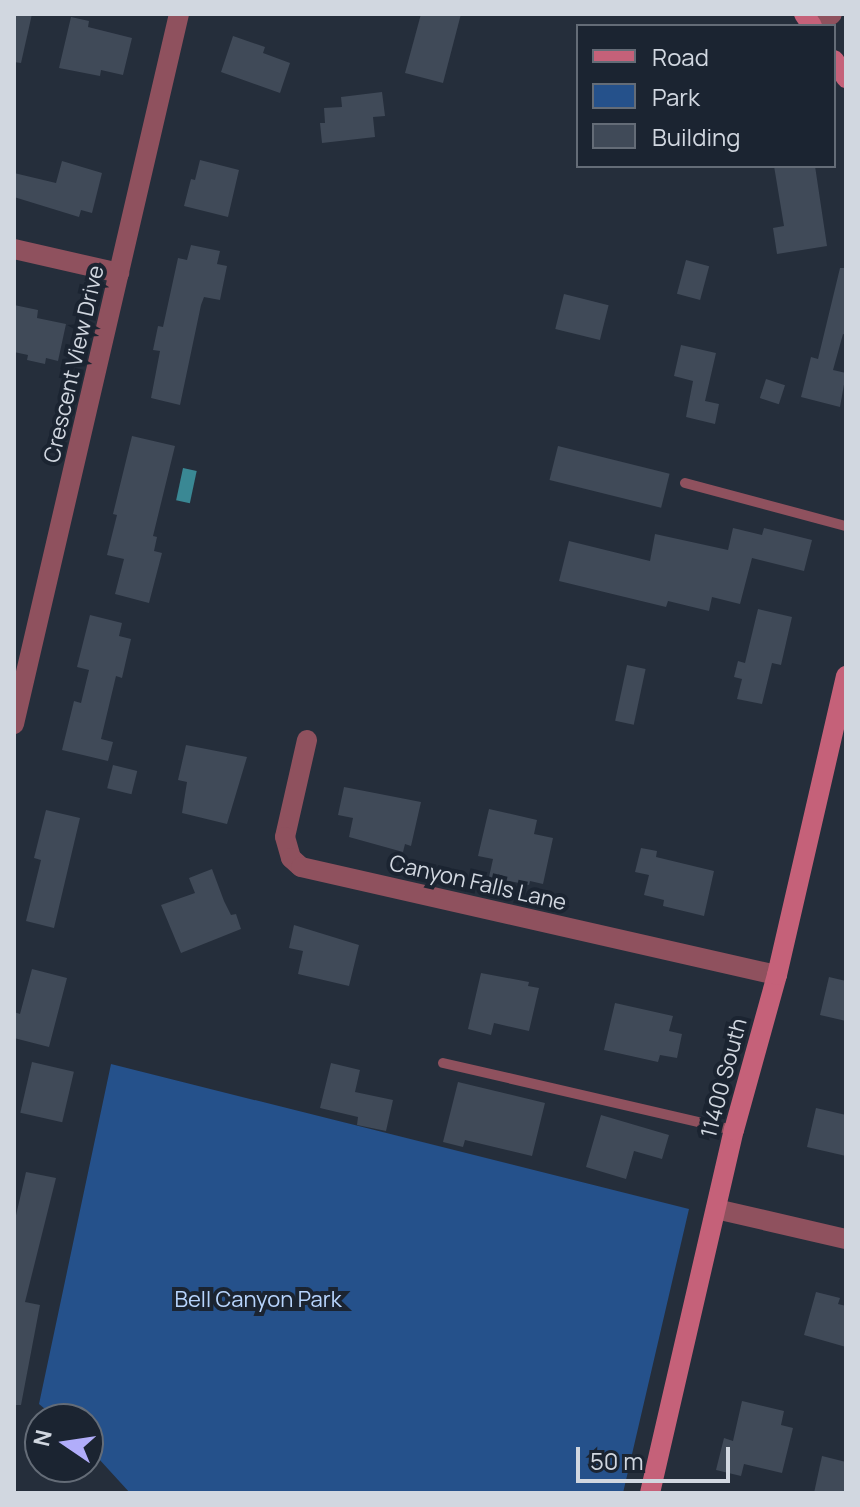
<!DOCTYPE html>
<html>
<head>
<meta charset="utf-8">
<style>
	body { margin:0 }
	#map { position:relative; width:860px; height:1507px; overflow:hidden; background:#252e3b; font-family:Manrope,sans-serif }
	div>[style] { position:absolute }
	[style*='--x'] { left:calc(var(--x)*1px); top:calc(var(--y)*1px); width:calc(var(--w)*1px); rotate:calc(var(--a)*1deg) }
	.green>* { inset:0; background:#25518b }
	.water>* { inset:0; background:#3a8894; transform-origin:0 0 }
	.building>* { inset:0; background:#404a58; transform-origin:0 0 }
	.lane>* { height:10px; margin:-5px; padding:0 5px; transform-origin:5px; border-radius:5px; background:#8f515e }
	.street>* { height:20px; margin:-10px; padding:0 10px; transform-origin:10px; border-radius:10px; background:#8f515e }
	.secondary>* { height:20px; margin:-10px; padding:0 10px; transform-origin:10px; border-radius:10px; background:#c56179 }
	span { translate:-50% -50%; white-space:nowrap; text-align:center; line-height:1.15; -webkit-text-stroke:8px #1b2431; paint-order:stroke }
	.street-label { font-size:22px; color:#d1d7e0 }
	.park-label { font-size:22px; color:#b8d5fd }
	.frame { position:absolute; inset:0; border:16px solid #d1d7e0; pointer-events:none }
	.legend { position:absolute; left:576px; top:24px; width:260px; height:144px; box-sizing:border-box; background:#1b2431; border:2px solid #646c77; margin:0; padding:10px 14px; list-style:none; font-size:24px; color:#d1d7e0 }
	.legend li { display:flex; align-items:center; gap:16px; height:40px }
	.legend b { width:40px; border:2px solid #646c77 }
	.north { position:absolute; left:24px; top:1403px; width:80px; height:80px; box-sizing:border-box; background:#1b2431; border:2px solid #646c77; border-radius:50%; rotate:283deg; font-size:22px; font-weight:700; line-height:32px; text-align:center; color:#d1d7e0 }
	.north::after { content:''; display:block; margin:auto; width:28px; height:36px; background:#b1adfa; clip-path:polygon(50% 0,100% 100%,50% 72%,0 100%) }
	.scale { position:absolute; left:576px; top:1447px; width:154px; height:36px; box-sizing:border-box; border:4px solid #d1d7e0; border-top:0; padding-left:10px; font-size:24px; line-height:28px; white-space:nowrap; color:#d1d7e0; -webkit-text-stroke:6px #1b2431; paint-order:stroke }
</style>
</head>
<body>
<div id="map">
	<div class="green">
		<div style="clip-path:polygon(111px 1064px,689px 1209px,623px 1493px,130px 1493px,88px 1447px,88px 1419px,57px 1419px,39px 1404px)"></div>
	</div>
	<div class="water">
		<div style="left:183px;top:468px;width:14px;height:33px;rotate:12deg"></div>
	</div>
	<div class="building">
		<div style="clip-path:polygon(14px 14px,32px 14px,21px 63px,14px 62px)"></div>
		<div style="clip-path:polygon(421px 14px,461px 14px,443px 83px,405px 73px)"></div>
		<div style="clip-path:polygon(71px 17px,89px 21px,88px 27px,132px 38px,123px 75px,101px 70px,100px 76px,59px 68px)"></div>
		<div style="clip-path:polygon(233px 36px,265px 47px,263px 53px,290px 63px,280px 93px,221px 72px)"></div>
		<div style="clip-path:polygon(382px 92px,385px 116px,373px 117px,375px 137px,322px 143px,320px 123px,325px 123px,324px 108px,342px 107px,341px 97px)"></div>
		<div style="clip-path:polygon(200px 160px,239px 170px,228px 217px,184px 206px,191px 179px,195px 180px)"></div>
		<div style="clip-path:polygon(62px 161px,102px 173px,92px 213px,81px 210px,79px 217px,14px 197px,14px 173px,56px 183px)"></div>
		<div style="clip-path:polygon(774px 166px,815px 166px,827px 246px,777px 254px,773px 228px,784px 226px)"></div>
		<div style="clip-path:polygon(191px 245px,220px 251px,217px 264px,227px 266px,220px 300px,204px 297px,201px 305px,180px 405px,151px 398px,160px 351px,153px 350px,158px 326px,163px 327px,178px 258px,187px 260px)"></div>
		<div style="left:686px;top:260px;width:24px;height:35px;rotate:15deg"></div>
		<div style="clip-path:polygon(840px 268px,846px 268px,846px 335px,843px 334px,833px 370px,846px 373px,840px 407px,801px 397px,811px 357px,818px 359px)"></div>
		<div style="left:564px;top:294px;width:46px;height:36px;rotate:14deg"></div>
		<div style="clip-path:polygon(14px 305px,38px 310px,37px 318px,66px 324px,58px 361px,46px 358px,45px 364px,27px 360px,28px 355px,14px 352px)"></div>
		<div style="clip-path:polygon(681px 345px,716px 353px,705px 401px,719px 404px,715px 424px,686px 417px,693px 381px,674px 376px)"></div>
		<div style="left:766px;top:379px;width:20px;height:20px;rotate:18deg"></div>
		<div style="clip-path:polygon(132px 436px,175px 446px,153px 536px,157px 537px,154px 551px,162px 553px,149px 603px,115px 594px,124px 559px,107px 555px,117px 515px,113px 514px)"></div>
		<div style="left:558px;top:446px;width:115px;height:35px;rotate:14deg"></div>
		<div style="clip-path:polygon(733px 528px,762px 535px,764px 528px,812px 540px,804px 571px,752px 558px,740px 604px,712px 597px,709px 611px,668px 601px,666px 607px,559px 581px,569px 541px,650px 561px,655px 534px,728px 550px)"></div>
		<div style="clip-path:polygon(758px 609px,792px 617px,781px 665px,772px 663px,762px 704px,737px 699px,742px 679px,734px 677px,738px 661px,745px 663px)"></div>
		<div style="clip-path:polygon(90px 615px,122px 623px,119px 636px,131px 639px,122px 678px,116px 676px,101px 739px,113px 742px,108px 761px,62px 750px,74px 701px,81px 703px,89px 670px,77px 667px)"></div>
		<div style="left:627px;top:665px;width:19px;height:57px;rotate:12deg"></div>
		<div style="clip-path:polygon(186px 745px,247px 757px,227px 824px,182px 813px,187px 782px,178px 780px)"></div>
		<div style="left:113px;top:765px;width:25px;height:24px;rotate:14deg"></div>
		<div style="clip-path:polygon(344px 787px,421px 802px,411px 846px,405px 844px,403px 852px,349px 837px,353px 818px,338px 815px)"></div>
		<div style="clip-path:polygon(489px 809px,537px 820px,534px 834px,553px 838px,543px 884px,530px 881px,529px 885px,489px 877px,493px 859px,478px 856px)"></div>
		<div style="clip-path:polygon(46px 810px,80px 818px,54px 928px,26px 921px,41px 860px,34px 858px)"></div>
		<div style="clip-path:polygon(641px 848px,657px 851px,656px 857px,714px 871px,704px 916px,663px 906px,664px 900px,644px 895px,649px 875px,635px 872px)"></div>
		<div style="clip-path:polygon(212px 869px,224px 901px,231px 915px,236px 914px,241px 929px,181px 953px,161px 905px,195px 893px,189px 878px)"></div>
		<div style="clip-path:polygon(294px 925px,359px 945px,349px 986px,298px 974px,303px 951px,289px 948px)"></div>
		<div style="clip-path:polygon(32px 969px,67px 978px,49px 1047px,14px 1038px,14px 1012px,20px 1014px)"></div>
		<div style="clip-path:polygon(481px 973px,529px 982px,528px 986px,539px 988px,529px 1031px,494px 1023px,491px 1035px,468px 1029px)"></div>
		<div style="clip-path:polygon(829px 977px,846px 981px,846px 1021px,820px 1015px)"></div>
		<div style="clip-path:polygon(615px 1003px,673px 1016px,669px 1031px,682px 1034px,677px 1058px,660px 1055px,658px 1062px,604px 1050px)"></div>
		<div style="left:32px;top:1062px;width:43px;height:52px;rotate:13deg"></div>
		<div style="clip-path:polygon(331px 1063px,360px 1070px,355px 1092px,393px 1100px,386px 1131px,357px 1125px,358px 1117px,320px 1108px)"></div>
		<div style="clip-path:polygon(458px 1082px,545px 1103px,532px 1156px,465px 1140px,463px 1147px,443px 1142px)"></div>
		<div style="clip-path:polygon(816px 1108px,846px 1115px,846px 1156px,807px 1147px)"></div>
		<div style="clip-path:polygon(601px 1115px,669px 1135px,662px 1159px,634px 1151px,626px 1179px,586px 1167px)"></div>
		<div style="clip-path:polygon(26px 1172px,56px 1178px,25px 1302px,40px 1305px,21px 1405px,14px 1405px,14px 1224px)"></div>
		<div style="clip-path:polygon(816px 1292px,840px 1298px,838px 1304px,846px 1306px,846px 1347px,804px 1335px)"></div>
		<div style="clip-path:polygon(742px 1401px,784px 1411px,781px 1425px,793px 1428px,782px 1473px,744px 1464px,741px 1476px,716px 1470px,724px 1438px,733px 1441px)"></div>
		<div style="clip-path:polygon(822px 1456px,846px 1462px,846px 1493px,814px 1493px)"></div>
	</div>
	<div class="lane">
		<div style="--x:685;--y:483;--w:167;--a:15"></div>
		<div style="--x:443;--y:1063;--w:299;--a:13"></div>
	</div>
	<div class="street">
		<div style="--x:816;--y:26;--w:20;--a:-37"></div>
		<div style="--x:14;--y:249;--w:108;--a:12.9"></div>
		<div style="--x:14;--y:724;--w:729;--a:-76.92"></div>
		<div style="--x:307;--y:740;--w:99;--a:102.8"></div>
		<div style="--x:285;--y:837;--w:22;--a:74"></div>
		<div style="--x:291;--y:858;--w:13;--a:42"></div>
		<div style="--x:301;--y:867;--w:488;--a:12.8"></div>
		<div style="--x:716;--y:1209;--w:133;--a:13"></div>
	</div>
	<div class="secondary">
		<div style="--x:804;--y:14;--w:14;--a:56"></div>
		<div style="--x:834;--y:60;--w:22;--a:56"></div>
		<div style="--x:650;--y:1493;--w:373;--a:-77"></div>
		<div style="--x:734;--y:1130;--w:161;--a:-74.5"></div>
		<div style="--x:777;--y:975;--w:307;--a:-77"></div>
	</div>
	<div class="street-label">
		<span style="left:74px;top:364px;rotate:-77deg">Crescent View Drive</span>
		<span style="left:478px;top:883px;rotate:13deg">Canyon Falls Lane</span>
		<span style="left:724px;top:1078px;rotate:-75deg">11400 South</span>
	</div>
	<div class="park-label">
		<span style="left:258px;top:1300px">Bell Canyon Park</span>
	</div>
	<div class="frame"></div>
	<ul class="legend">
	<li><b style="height:10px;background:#c56179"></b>Road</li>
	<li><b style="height:22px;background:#25518b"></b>Park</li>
	<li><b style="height:22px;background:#404a58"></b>Building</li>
	</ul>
	<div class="north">N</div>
	<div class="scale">50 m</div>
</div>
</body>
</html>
